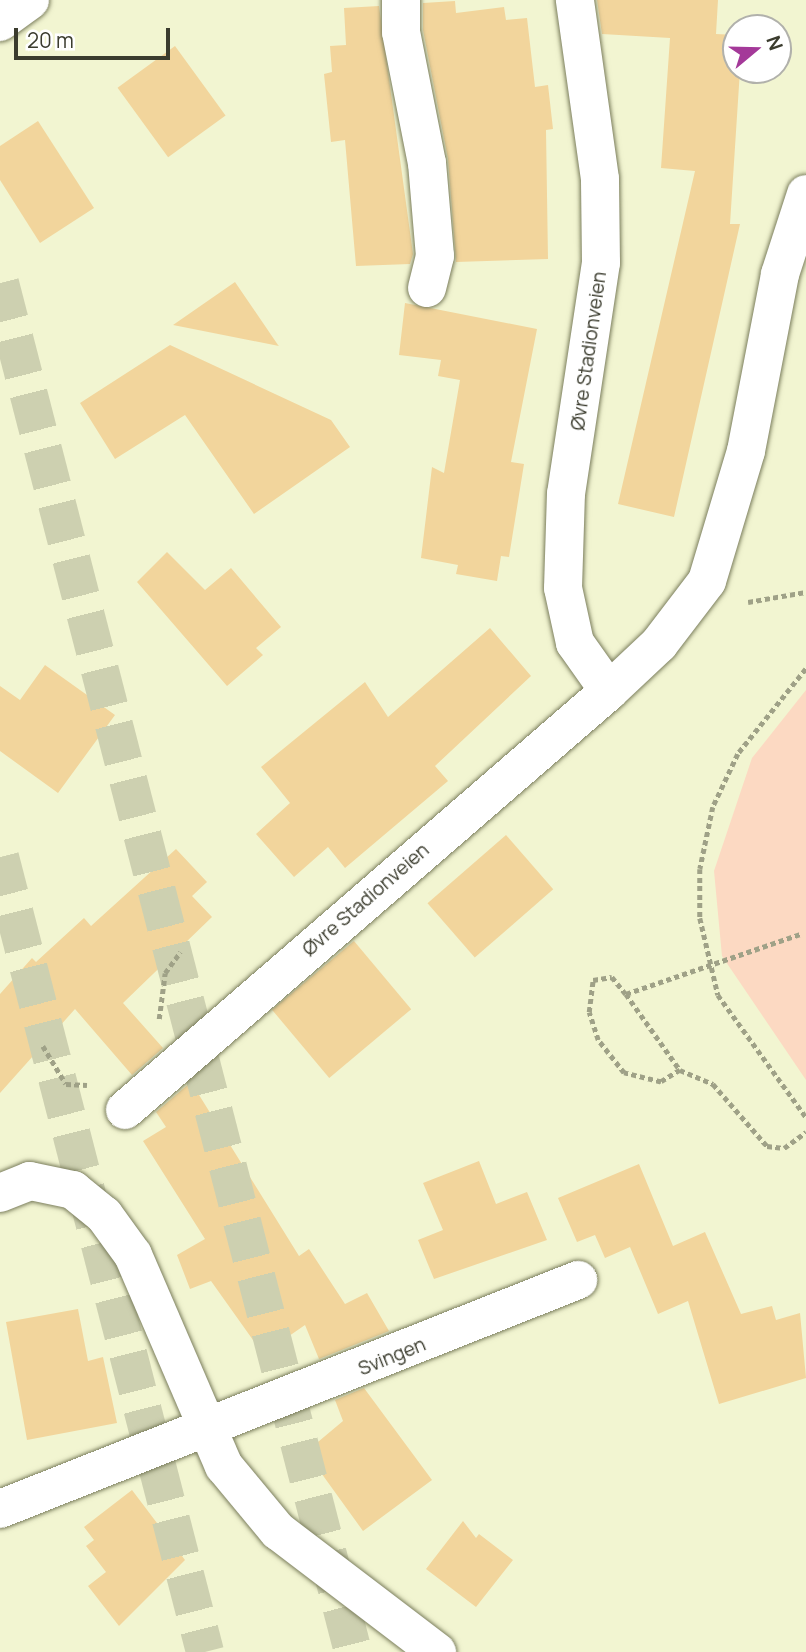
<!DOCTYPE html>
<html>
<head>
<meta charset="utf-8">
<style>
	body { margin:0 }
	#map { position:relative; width:806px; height:1652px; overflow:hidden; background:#f2f5d1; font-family:Manrope,sans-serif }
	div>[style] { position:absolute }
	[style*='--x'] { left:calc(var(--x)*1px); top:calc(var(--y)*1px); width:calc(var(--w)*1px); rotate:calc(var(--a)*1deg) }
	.green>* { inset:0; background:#fcd9c2 }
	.building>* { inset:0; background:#f2d59c; transform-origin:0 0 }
	.highway-tunnel>* { height:38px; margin-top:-19px; transform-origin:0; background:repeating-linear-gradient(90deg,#cdd0b0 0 38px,transparent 0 57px) }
	.path>* { height:4.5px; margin-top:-2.25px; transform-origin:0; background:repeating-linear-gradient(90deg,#9fa187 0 5px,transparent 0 8.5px) }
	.roads { filter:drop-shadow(0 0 2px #7b7e5d) drop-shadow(0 0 2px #7b7e5d) }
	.minor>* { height:38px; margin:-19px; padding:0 19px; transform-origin:19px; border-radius:19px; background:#fff }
	.major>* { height:38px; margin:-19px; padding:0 19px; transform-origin:19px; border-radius:19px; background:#fff }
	span { translate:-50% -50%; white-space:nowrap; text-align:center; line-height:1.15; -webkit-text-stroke:5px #fff; paint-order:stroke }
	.street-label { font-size:19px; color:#3b3c2e }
	.north { position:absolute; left:722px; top:14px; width:70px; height:70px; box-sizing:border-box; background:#fff; border:2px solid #b1b1ab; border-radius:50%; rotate:71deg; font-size:19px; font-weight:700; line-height:28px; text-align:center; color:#3b3c2e }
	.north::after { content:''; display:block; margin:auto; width:24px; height:32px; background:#a43999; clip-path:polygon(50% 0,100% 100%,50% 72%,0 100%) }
	.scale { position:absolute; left:14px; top:28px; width:156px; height:32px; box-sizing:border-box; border:4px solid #3b3c2e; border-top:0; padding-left:9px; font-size:21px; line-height:24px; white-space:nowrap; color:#3b3c2e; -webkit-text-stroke:5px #fff; paint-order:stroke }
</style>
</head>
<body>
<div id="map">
	<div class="green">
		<div style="clip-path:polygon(806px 690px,806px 1080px,722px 956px,714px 871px,752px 758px)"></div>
	</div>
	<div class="building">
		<div style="clip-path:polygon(597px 0,718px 0,716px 34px,736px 35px,740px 70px,730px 224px,740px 224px,674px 517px,618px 504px,695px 171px,661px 168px,670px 38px,602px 34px)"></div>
		<div style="clip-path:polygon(455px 1px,456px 13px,504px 7px,506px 20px,527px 18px,535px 87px,548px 85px,553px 129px,546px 130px,548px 259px,456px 262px,448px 159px,423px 30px,423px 3px)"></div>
		<div style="clip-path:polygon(379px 6px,413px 254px,410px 264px,356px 266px,345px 140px,331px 142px,324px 74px,332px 72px,330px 46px,346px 45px,344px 8px)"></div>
		<div style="left:175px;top:46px;width:86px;height:71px;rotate:54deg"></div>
		<div style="clip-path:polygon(38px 121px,94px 208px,40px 243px,0 180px,0 146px)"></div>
		<div style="clip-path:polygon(235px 282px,278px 345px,279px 346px,173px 325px)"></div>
		<div style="clip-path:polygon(405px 303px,537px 329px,511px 462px,524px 464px,509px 557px,501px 556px,497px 581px,456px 574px,458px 565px,421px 558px,432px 467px,444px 473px,460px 380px,438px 376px,441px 360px,399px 355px)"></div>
		<div style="clip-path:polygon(170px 345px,331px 420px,350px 447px,254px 514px,185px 415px,115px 459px,80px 403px)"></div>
		<div style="clip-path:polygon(167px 552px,205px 590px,231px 568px,281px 627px,256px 648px,263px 655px,227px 686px,137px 582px)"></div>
		<div style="clip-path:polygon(490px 628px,531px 676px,435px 766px,448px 781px,345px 868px,328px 847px,294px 877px,256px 834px,290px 803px,261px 767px,365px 682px,388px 717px)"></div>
		<div style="clip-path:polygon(45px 665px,115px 715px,58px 793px,0 751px,0 686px,20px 700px)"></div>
		<div style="left:506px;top:835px;width:72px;height:104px;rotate:49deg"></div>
		<div style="clip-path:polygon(176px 849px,207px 882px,192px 896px,212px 917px,123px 1003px,163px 1048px,132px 1075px,75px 1009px,0 1093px,0 994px,32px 958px,36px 962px,84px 918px,91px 926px)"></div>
		<div style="left:354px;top:941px;width:89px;height:107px;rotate:50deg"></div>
		<div style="clip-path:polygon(191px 1082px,299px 1256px,309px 1249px,345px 1304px,367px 1293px,389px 1331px,319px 1359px,305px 1325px,263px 1354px,211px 1281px,190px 1289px,177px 1255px,205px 1239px,143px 1141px,166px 1127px,156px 1112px)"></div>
		<div style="clip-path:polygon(479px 1161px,496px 1204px,527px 1192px,547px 1240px,434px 1279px,418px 1240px,443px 1230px,423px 1183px)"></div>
		<div style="clip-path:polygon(639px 1164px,673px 1246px,705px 1232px,741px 1314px,772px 1306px,776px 1320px,800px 1313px,806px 1378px,719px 1404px,688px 1301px,658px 1314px,630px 1247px,605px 1258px,595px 1235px,577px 1242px,558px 1198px)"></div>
		<div style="clip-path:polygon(78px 1309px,88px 1361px,103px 1357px,117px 1423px,27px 1440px,6px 1322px)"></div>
		<div style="clip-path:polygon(364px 1388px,432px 1480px,363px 1531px,306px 1452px,343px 1421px,335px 1400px)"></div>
		<div style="clip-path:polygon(132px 1490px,185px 1560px,119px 1626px,88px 1586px,106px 1572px,86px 1546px,94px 1540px,84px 1527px)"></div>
		<div style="clip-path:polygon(463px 1521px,476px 1538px,479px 1534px,513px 1560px,476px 1607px,426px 1569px)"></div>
	</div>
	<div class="highway-tunnel">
		<div style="--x:0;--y:283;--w:1414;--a:75.54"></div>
		<div style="--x:0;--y:857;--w:821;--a:75.54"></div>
	</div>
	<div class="path">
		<div style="--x:748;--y:602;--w:59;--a:-9.8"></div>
		<div style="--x:806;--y:669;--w:109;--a:128.7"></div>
		<div style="--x:738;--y:754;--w:59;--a:115.3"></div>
		<div style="--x:713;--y:807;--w:63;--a:101.8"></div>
		<div style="--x:700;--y:869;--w:49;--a:90"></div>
		<div style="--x:700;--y:918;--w:79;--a:76.8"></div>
		<div style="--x:718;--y:995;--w:150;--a:54.2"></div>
		<div style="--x:626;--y:994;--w:93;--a:54.6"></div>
		<div style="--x:680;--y:1070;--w:22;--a:148"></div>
		<div style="--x:661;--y:1082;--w:38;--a:-166"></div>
		<div style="--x:624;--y:1073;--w:42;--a:-128.2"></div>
		<div style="--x:598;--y:1040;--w:29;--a:-108"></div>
		<div style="--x:589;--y:1012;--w:32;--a:-83"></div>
		<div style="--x:593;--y:980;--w:19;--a:-9"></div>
		<div style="--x:612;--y:977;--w:22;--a:51"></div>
		<div style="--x:626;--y:994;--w:184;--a:-19"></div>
		<div style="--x:159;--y:1019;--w:46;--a:-82.6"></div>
		<div style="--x:165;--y:973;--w:26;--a:-54"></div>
		<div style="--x:43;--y:1046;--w:44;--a:58.8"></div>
		<div style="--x:66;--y:1084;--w:21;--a:3"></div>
		<div style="--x:680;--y:1070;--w:36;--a:23"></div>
		<div style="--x:713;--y:1084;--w:82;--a:48.9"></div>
		<div style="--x:767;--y:1146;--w:17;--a:7"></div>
		<div style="--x:784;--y:1148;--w:27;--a:-36"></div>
	</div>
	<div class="roads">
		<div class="minor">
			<div style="--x:401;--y:0;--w:32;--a:90"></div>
			<div style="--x:401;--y:32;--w:134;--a:78.8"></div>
			<div style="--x:427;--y:163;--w:93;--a:85.1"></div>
			<div style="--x:435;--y:256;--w:33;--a:104"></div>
			<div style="--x:0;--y:22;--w:37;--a:-36"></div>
			<div style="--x:609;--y:691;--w:69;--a:-43.2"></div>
			<div style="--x:659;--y:644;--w:79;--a:-52.7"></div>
			<div style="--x:707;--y:581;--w:136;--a:-73.3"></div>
			<div style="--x:746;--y:451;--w:180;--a:-79.1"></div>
			<div style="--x:780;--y:274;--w:84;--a:-72"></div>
			<div style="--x:125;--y:1110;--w:640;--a:-40.88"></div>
			<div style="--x:609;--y:691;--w:59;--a:-125.3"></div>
			<div style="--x:575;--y:643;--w:56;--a:-102.3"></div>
			<div style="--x:563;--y:588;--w:94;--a:-88.2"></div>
			<div style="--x:566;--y:494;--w:234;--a:-81.4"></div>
			<div style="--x:601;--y:263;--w:84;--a:-90.7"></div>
			<div style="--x:600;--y:179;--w:181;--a:-98"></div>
			<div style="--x:0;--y:1509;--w:622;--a:-21.61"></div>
		</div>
		<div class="major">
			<div style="--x:0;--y:1193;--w:32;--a:-22"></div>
			<div style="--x:30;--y:1181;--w:44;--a:11.8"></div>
			<div style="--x:73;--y:1190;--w:40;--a:39"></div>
			<div style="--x:104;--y:1215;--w:49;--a:54.1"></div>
			<div style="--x:133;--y:1255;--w:230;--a:66.7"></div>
			<div style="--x:224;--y:1466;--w:85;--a:50.3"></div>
			<div style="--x:278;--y:1531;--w:200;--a:37.3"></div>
		</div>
	</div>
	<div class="street-label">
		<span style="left:589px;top:351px;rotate:-82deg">Øvre Stadionveien</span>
		<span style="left:366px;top:900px;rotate:-41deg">Øvre Stadionveien</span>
		<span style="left:392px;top:1357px;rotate:-22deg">Svingen</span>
	</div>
	<div class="north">N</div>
	<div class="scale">20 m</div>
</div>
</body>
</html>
